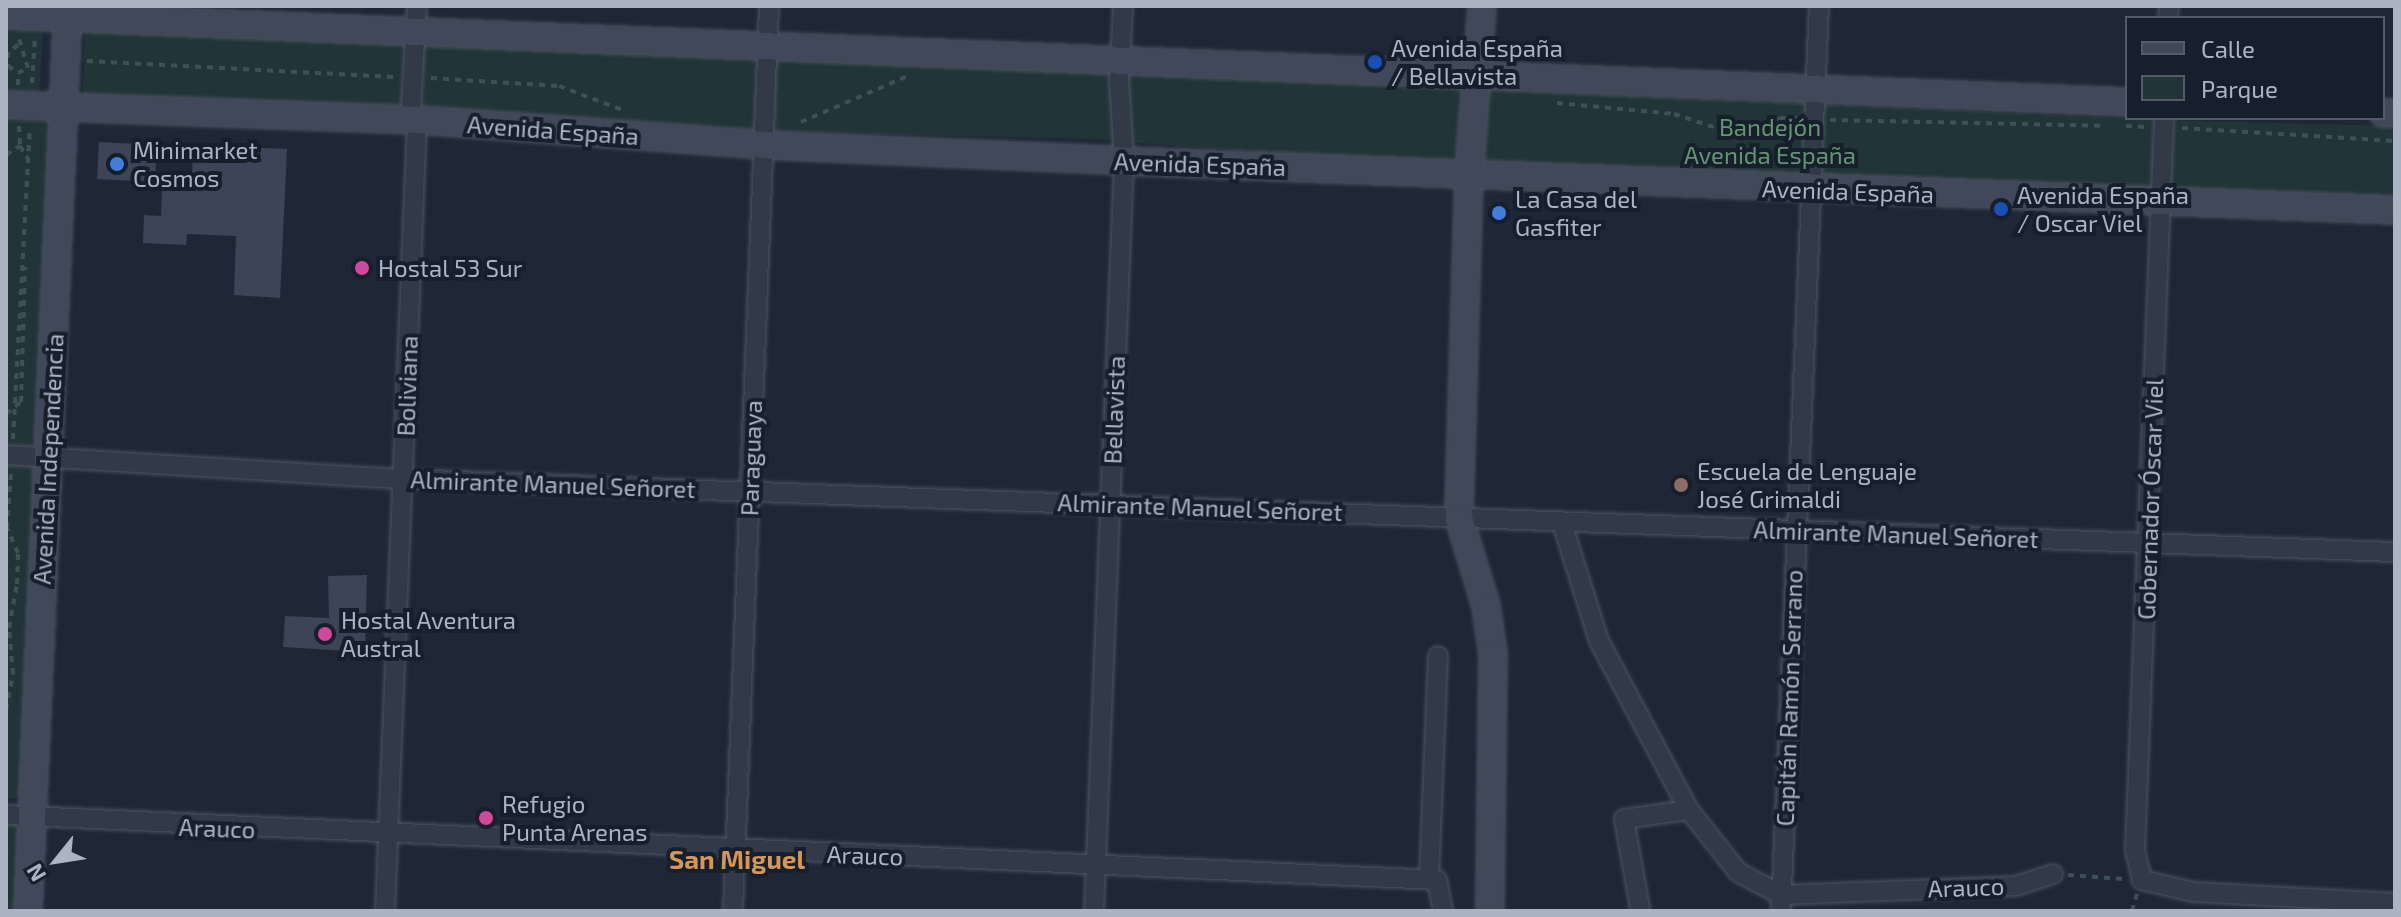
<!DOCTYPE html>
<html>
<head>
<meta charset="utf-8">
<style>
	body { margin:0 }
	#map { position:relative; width:2401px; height:917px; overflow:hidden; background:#1f2737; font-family:"Exo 2",sans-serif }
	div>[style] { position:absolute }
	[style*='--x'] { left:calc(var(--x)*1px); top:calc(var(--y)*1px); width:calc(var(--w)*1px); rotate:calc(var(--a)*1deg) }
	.green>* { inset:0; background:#213438; transform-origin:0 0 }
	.building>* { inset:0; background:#3b4557; transform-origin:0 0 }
	.path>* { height:4px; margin-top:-2px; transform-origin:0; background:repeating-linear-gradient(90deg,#3e5155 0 6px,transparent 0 12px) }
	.roads { filter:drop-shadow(0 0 2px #4d5462) drop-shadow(0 0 2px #4d5462) }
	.street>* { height:18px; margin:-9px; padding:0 9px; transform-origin:9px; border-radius:9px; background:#323a47 }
	.secondary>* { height:26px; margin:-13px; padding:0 13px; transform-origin:13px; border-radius:13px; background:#40485a }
	.dots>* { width:22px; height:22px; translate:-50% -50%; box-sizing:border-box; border:4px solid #181f2c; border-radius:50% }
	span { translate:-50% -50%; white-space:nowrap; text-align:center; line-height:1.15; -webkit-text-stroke:8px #181f2c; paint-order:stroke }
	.poi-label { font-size:24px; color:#acb4c4 }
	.left { translate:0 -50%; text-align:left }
	.park-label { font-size:24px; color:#649573 }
	.street-label { font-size:24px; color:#acb4c4 }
	.neighbourhood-label { font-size:26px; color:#d59757; font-weight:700 }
	.frame { position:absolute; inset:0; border:8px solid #acb4c4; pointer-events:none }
	.legend { position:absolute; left:2125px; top:16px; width:260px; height:104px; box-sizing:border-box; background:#181f2c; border:2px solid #535b69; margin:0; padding:10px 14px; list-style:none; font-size:24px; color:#acb4c4 }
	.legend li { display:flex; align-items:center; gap:16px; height:40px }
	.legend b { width:40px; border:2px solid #535b69 }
	.north { position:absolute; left:16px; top:821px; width:80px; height:80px; -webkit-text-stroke:6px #181f2c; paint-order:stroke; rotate:240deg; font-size:22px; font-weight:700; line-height:32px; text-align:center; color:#acb4c4 }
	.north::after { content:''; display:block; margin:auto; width:28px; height:36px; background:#acb4c4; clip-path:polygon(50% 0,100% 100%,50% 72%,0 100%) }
</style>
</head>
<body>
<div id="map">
	<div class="green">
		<div style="left:6px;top:23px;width:37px;height:74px;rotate:3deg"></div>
		<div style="clip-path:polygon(85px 26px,2166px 120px,2395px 126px,2395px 205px,1470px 169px,1090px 139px,781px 132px,411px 107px,83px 96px)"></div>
		<div style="clip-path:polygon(6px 121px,54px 121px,43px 439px,29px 446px,6px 444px)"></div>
		<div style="clip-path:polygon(6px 462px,35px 466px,29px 789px,14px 799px,6px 798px)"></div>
		<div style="clip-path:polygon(6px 819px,18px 820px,25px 834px,23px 911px,6px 911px)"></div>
	</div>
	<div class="building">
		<div style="left:99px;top:142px;width:58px;height:37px;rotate:3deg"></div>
		<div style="clip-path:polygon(240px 147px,287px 149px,280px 298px,234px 295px,236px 236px,187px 234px,186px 245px,143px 243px,144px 215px,161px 216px,162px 188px,191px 189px,193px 156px,240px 158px)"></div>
		<div style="clip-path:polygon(367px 575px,365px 652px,283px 647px,285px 616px,329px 618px,328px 576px)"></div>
	</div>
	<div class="path">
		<div style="--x:18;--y:45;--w:12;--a:145"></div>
		<div style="--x:8;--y:52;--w:14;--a:90"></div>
		<div style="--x:8;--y:66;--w:12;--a:35"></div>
		<div style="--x:87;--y:61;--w:307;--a:3"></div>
		<div style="--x:431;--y:78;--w:128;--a:3.6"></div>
		<div style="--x:559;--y:86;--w:71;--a:20.7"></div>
		<div style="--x:32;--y:83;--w:47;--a:-86.3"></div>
		<div style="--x:18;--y:85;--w:12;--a:-90"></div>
		<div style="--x:18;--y:73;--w:11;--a:-27"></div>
		<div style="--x:28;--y:68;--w:34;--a:-107"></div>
		<div style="--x:1557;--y:103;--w:118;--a:5.4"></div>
		<div style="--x:1674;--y:114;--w:74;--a:18.2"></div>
		<div style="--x:1744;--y:137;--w:42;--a:-27.2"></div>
		<div style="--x:1781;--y:118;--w:16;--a:0"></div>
		<div style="--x:1830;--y:120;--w:275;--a:1.2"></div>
		<div style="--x:801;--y:122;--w:119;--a:-23.3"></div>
		<div style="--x:19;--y:126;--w:20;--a:87"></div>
		<div style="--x:20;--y:146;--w:15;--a:58"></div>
		<div style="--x:2126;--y:126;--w:19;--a:3"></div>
		<div style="--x:2182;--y:128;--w:213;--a:3.5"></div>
		<div style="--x:6;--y:155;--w:17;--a:-33"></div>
		<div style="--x:6;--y:414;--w:19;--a:-39"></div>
		<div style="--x:21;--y:402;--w:135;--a:-88.3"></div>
		<div style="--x:13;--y:439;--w:311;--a:-86.9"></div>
		<div style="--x:6;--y:710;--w:37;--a:-79"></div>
		<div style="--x:13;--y:674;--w:46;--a:-95"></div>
		<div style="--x:9;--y:628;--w:45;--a:-79.7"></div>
		<div style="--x:17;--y:584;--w:31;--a:-88"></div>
		<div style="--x:18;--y:553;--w:27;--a:-114"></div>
		<div style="--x:7;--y:528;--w:56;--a:-85.9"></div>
		<div style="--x:2068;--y:875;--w:56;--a:4.1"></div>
		<div style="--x:2132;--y:911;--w:18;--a:-74"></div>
	</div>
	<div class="roads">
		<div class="street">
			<div style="--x:2168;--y:18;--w:12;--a:-85"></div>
			<div style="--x:2164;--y:118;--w:733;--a:92.27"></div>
			<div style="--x:2135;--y:850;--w:31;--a:77"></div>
			<div style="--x:2142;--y:880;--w:52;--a:13.2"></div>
			<div style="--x:2193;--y:892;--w:202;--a:3.1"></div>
			<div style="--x:6;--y:455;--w:398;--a:3.5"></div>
			<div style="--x:403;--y:479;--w:1993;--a:2.1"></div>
			<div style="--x:1562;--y:523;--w:124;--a:72.6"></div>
			<div style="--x:1599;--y:641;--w:191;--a:62"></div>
			<div style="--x:1689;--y:810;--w:79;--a:51.7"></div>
			<div style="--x:1738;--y:872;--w:49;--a:28.1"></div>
			<div style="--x:6;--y:815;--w:1432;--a:2.6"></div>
			<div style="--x:1437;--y:880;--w:32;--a:79"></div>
			<div style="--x:1429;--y:879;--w:223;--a:-87.7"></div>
			<div style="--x:1781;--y:895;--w:235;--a:-2.2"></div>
			<div style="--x:2016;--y:886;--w:39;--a:-18"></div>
			<div style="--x:1640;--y:908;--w:90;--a:-100.2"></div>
			<div style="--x:1624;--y:819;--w:66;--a:-7.9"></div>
			<div style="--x:385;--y:911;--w:792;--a:-87.68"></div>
			<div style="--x:417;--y:120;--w:14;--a:-115"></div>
			<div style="--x:411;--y:107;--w:101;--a:-86.6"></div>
			<div style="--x:733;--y:911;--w:906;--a:-87.72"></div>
			<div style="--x:1094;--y:911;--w:751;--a:-87.71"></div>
			<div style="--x:1124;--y:161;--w:81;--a:-93.5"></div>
			<div style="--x:1119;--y:80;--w:74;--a:-86.9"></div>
			<div style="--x:1781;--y:911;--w:906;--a:-87.6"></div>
		</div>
		<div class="secondary">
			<div style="--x:1482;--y:6;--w:169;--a:94.4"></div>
			<div style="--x:1469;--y:175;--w:343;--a:91.7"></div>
			<div style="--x:1459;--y:518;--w:92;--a:72.9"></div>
			<div style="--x:1486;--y:606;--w:49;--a:81.7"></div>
			<div style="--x:1493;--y:654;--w:257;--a:90.7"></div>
			<div style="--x:6;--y:15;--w:2123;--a:2.35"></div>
			<div style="--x:6;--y:105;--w:411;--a:2.1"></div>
			<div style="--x:417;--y:120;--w:348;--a:4.1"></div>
			<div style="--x:764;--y:145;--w:360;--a:2.5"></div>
			<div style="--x:1124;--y:161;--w:1272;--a:2.21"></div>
			<div style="--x:2383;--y:113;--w:12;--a:0"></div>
			<div style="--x:28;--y:911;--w:906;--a:-87.47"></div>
		</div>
	</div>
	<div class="dots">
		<div style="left:1375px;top:62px;background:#1a4fb4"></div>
		<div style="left:117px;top:164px;background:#3f7fe0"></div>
		<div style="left:2001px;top:209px;background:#1a4fb4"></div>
		<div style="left:1499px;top:213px;background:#3f7fe0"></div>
		<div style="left:362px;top:268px;background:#d1479c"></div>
		<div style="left:1681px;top:485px;background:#8d6e63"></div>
		<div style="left:325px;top:634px;background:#d1479c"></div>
		<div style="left:486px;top:818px;background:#d1479c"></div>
	</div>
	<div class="poi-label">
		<span class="left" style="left:1391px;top:62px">Avenida España<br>/ Bellavista</span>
		<span class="left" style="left:133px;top:164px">Minimarket<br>Cosmos</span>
		<span class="left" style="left:2017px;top:209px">Avenida España<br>/ Oscar Viel</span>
		<span class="left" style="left:1515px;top:213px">La Casa del<br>Gasfiter</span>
		<span class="left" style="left:378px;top:268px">Hostal 53 Sur</span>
		<span class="left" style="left:1697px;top:485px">Escuela de Lenguaje<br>José Grimaldi</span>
		<span class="left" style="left:341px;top:634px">Hostal Aventura<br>Austral</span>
		<span class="left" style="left:502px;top:818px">Refugio<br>Punta Arenas</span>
	</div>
	<div class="park-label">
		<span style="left:1770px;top:141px">Bandejón<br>Avenida España</span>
	</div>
	<div class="street-label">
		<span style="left:553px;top:130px;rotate:4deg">Avenida España</span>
		<span style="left:1200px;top:164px;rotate:2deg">Avenida España</span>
		<span style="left:1848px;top:191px;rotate:2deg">Avenida España</span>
		<span style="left:407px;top:386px;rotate:-88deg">Boliviana</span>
		<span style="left:1114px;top:410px;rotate:-88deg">Bellavista</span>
		<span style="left:751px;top:458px;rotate:-88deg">Paraguaya</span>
		<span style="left:48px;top:459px;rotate:-87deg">Avenida Independencia</span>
		<span style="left:553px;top:484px;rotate:2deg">Almirante Manuel Señoret</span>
		<span style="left:2150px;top:499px;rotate:-88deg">Gobernador Óscar Viel</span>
		<span style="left:1200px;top:507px;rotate:2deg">Almirante Manuel Señoret</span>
		<span style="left:1896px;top:534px;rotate:2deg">Almirante Manuel Señoret</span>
		<span style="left:1789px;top:698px;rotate:-88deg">Capitán Ramón Serrano</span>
		<span style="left:217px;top:828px;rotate:2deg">Arauco</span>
		<span style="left:865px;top:855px;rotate:2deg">Arauco</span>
		<span style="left:1966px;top:887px;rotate:-2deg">Arauco</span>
	</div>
	<div class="neighbourhood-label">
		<span style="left:737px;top:859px">San Miguel</span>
	</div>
	<div class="frame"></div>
	<ul class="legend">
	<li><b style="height:10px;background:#40485a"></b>Calle</li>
	<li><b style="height:22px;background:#213438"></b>Parque</li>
	</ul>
	<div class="north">N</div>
</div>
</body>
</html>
